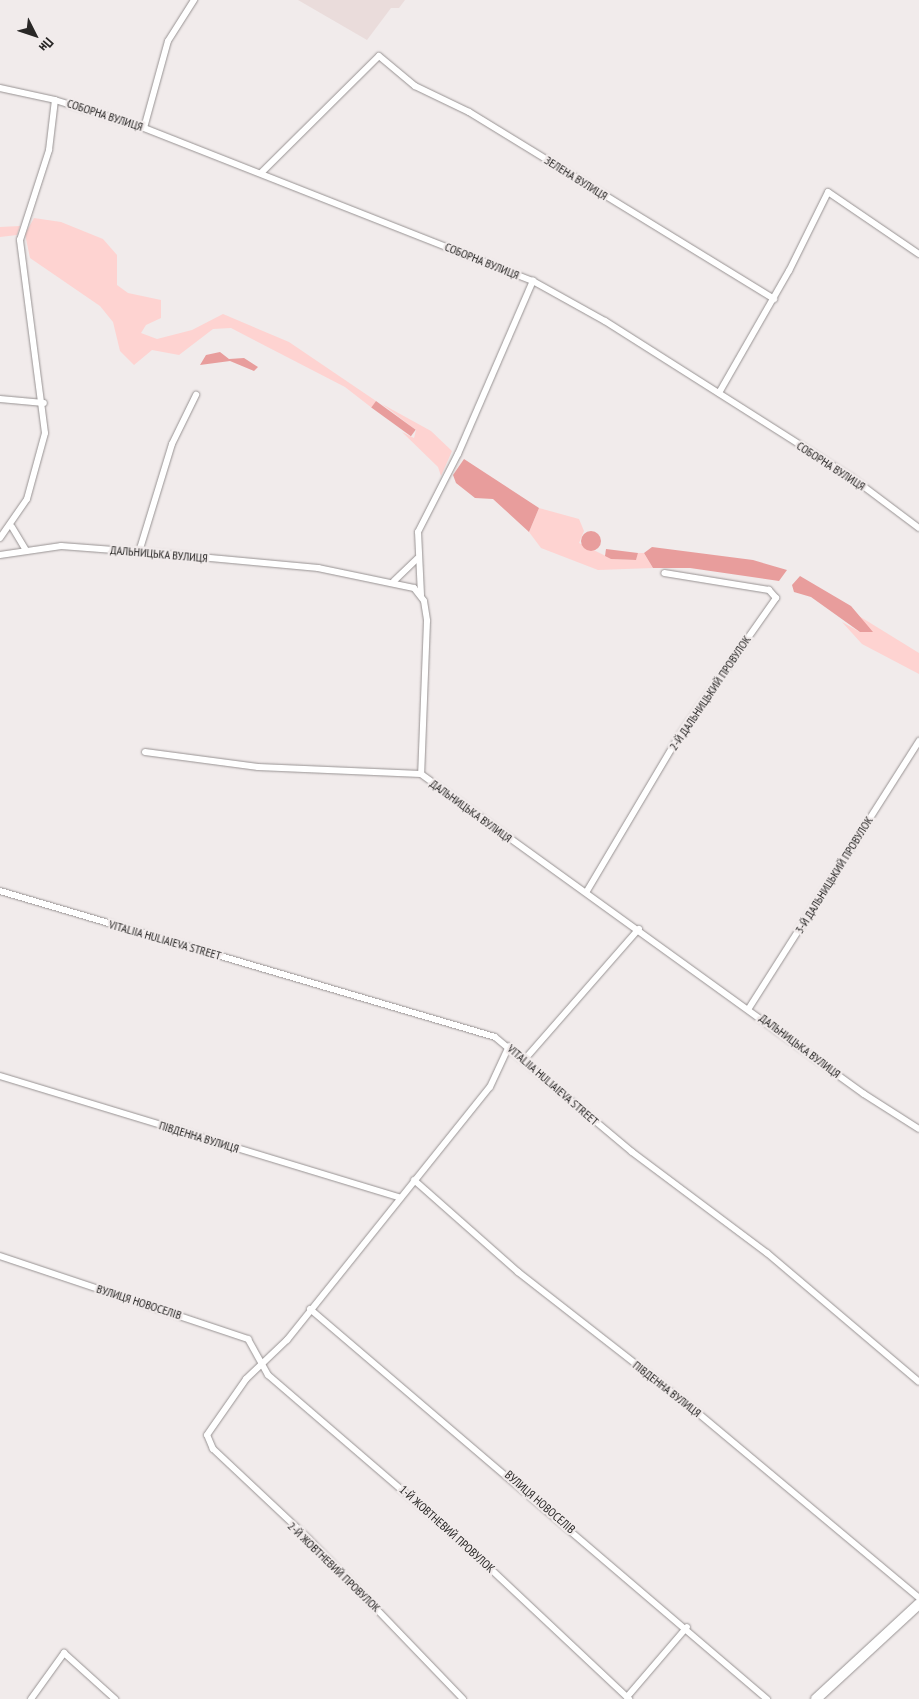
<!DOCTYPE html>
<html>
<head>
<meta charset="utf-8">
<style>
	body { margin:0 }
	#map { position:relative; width:919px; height:1699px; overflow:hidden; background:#f1ebeb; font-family:"PT Sans Narrow",sans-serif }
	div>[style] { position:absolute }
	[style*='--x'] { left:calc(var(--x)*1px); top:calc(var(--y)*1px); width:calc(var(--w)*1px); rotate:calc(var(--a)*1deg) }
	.built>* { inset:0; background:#eadcdb }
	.green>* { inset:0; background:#fed3d1 }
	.water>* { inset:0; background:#e89d9c; transform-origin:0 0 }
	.round { border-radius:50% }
	.roads { filter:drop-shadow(0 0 1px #979292) drop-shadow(0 0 1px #979292) }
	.minor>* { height:6px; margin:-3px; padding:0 3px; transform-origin:3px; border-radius:3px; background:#fff }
	.trunk>* { height:10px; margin:-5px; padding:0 5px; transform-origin:5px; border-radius:5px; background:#fff }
	span { translate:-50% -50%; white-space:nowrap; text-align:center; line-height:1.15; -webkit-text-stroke:4.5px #f1ebeb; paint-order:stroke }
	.street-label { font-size:12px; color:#292726 }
	.north { position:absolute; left:10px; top:10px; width:50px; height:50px; -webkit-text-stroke:4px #f1ebeb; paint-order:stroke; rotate:131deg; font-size:14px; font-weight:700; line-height:20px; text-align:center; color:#292726 }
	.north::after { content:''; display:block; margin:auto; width:18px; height:22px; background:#292726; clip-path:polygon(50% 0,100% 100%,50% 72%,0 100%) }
</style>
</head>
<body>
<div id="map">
	<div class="built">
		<div style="clip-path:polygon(298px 0,405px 0,399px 8px,391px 8px,367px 40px)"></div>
	</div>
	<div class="green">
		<div style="clip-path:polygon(34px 218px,61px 222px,103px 239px,117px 255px,117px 285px,128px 293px,161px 300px,161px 318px,146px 325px,141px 333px,157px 339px,192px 330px,223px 314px,289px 342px,376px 401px,372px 408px,345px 387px,231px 328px,213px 329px,179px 355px,152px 350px,134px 365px,120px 351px,113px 322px,100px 306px,30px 258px,25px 234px)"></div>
		<div style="clip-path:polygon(20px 226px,17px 235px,0 237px,0 227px)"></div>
		<div style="clip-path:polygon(382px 404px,431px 431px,452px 451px,441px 476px,438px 467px,402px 432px,414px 438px,416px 430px)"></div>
		<div style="clip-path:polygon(539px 508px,579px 519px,584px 531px,579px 543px,612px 559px,636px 560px,638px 553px,644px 553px,653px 568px,598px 570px,541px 548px,529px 532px)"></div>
		<div style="clip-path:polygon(859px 616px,919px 653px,919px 674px,862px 644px,842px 622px,860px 632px,872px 632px)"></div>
	</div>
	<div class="water">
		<div style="clip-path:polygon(220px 352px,229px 359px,244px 358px,258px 367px,254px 371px,230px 361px,200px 365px,206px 355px)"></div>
		<div style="left:376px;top:401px;width:49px;height:8px;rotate:36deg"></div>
		<div style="clip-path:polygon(464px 459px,539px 508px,529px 532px,493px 499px,475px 498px,456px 483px,453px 475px)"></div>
		<div class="round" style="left:581px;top:531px;width:20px;height:20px"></div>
		<div style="clip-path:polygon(652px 547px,753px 560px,787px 570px,779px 581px,690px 568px,653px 568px,644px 553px)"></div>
		<div style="clip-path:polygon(606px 549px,638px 553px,636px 560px,611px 559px,605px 556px)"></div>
		<div style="clip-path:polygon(800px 576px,851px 606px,873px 632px,860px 632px,811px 597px,794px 592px,792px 585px)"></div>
	</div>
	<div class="roads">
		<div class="minor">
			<div style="--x:0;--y:88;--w:56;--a:12.3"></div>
			<div style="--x:55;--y:100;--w:93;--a:17.5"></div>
			<div style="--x:144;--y:128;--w:418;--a:21.5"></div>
			<div style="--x:533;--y:281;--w:82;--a:29.1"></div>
			<div style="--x:605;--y:321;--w:291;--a:32.4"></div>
			<div style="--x:851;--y:477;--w:85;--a:36.9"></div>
			<div style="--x:144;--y:128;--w:90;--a:-74.6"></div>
			<div style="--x:168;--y:41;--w:49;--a:-57.6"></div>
			<div style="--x:261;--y:173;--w:166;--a:-44.8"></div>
			<div style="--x:379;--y:56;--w:47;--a:39.8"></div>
			<div style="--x:415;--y:86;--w:60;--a:25.7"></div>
			<div style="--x:469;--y:112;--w:358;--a:31.5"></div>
			<div style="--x:719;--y:393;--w:141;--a:-60.2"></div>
			<div style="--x:789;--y:271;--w:88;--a:-63.7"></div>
			<div style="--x:828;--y:192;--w:110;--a:34.3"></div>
			<div style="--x:0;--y:399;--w:44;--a:5.2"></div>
			<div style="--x:12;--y:527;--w:27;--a:59"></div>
			<div style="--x:0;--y:538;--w:47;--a:-55.3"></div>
			<div style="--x:27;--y:499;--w:68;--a:-74.7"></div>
			<div style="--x:45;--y:433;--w:195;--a:-97.4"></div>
			<div style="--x:20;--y:240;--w:95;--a:-72.1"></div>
			<div style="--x:49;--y:150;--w:50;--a:-83.2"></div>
			<div style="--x:139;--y:552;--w:113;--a:-73"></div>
			<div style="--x:172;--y:444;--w:55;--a:-63.9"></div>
			<div style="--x:0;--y:555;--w:62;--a:-8.4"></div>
			<div style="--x:61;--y:546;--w:106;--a:4.3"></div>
			<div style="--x:167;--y:554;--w:152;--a:5.3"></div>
			<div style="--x:318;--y:568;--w:98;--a:11.8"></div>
			<div style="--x:414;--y:588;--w:16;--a:52"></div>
			<div style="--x:424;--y:601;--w:20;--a:81"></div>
			<div style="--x:427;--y:621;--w:153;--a:92.2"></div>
			<div style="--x:421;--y:774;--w:546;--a:35.84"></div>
			<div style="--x:864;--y:1094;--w:65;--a:32.5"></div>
			<div style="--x:394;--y:581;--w:33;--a:-44"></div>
			<div style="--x:421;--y:595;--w:63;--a:-92.7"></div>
			<div style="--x:418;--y:532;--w:88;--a:-62.9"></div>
			<div style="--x:458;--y:454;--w:189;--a:-66.6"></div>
			<div style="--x:145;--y:752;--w:114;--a:7.6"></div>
			<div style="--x:258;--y:767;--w:163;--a:2.5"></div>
			<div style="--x:0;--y:891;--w:516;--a:16.43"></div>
			<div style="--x:495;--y:1037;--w:179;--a:40"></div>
			<div style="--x:632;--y:1152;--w:169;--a:36.8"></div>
			<div style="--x:767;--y:1253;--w:199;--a:40.3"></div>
			<div style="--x:587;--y:891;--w:180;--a:-59.3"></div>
			<div style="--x:679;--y:736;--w:169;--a:-54.9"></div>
			<div style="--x:776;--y:598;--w:11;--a:-131"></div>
			<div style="--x:769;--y:590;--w:106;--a:-170.8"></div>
			<div style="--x:749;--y:1008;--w:317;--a:-57.5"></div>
			<div style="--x:525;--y:1059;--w:173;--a:-48.8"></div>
			<div style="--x:0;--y:1076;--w:417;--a:16.9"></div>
			<div style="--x:414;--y:1180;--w:139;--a:41.5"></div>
			<div style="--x:518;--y:1272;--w:221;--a:38"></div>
			<div style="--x:692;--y:1408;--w:296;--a:39.9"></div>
			<div style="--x:0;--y:1256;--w:262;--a:18.5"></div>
			<div style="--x:248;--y:1339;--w:41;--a:60.9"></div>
			<div style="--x:268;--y:1375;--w:257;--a:40.7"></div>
			<div style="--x:463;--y:1543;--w:228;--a:43.2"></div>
			<div style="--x:310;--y:1309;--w:601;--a:40.48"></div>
			<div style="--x:627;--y:1697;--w:92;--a:-49.4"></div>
			<div style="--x:31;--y:1699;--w:57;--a:-54.3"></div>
			<div style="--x:64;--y:1653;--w:69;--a:42"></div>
			<div style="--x:463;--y:1699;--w:222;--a:-133.9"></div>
			<div style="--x:309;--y:1539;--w:132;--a:-136.8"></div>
			<div style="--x:213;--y:1449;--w:15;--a:-113"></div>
			<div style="--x:207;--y:1435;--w:68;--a:-55.1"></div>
			<div style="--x:246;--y:1379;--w:57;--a:-43.6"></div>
			<div style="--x:287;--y:1340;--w:324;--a:-51.3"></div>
			<div style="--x:490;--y:1087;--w:45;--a:-65.1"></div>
		</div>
		<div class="trunk">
			<div style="--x:816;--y:1699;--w:140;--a:-42.7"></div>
		</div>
	</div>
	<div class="street-label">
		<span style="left:105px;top:115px;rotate:18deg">СОБОРНА ВУЛИЦЯ</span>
		<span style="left:576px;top:178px;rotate:32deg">ЗЕЛЕНА ВУЛИЦЯ</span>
		<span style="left:482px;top:261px;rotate:22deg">СОБОРНА ВУЛИЦЯ</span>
		<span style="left:831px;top:466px;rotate:33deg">СОБОРНА ВУЛИЦЯ</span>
		<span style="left:159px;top:554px;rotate:5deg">ДАЛЬНИЦЬКА ВУЛИЦЯ</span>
		<span style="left:710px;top:693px;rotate:-56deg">2-Й ДАЛЬНИЦЬКИЙ ПРОВУЛОК</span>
		<span style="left:471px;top:811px;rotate:36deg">ДАЛЬНИЦЬКА ВУЛИЦЯ</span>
		<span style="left:834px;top:875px;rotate:-58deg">3-Й ДАЛЬНИЦЬКИЙ ПРОВУЛОК</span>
		<span style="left:165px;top:940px;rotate:16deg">VITALIIA HULIAIEVA STREET</span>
		<span style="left:800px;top:1046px;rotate:37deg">ДАЛЬНИЦЬКА ВУЛИЦЯ</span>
		<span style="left:553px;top:1085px;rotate:41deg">VITALIIA HULIAIEVA STREET</span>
		<span style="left:199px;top:1137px;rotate:17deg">ПІВДЕННА ВУЛИЦЯ</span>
		<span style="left:139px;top:1302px;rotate:18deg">ВУЛИЦЯ НОВОСЕЛІВ</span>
		<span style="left:667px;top:1389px;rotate:38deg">ПІВДЕННА ВУЛИЦЯ</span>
		<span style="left:540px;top:1502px;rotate:41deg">ВУЛИЦЯ НОВОСЕЛІВ</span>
		<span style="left:447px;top:1529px;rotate:42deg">1-Й ЖОВТНЕВИЙ ПРОВУЛОК</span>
		<span style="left:334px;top:1567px;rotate:44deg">2-Й ЖОВТНЕВИЙ ПРОВУЛОК</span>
	</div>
	<div class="north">Пн</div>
</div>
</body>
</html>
